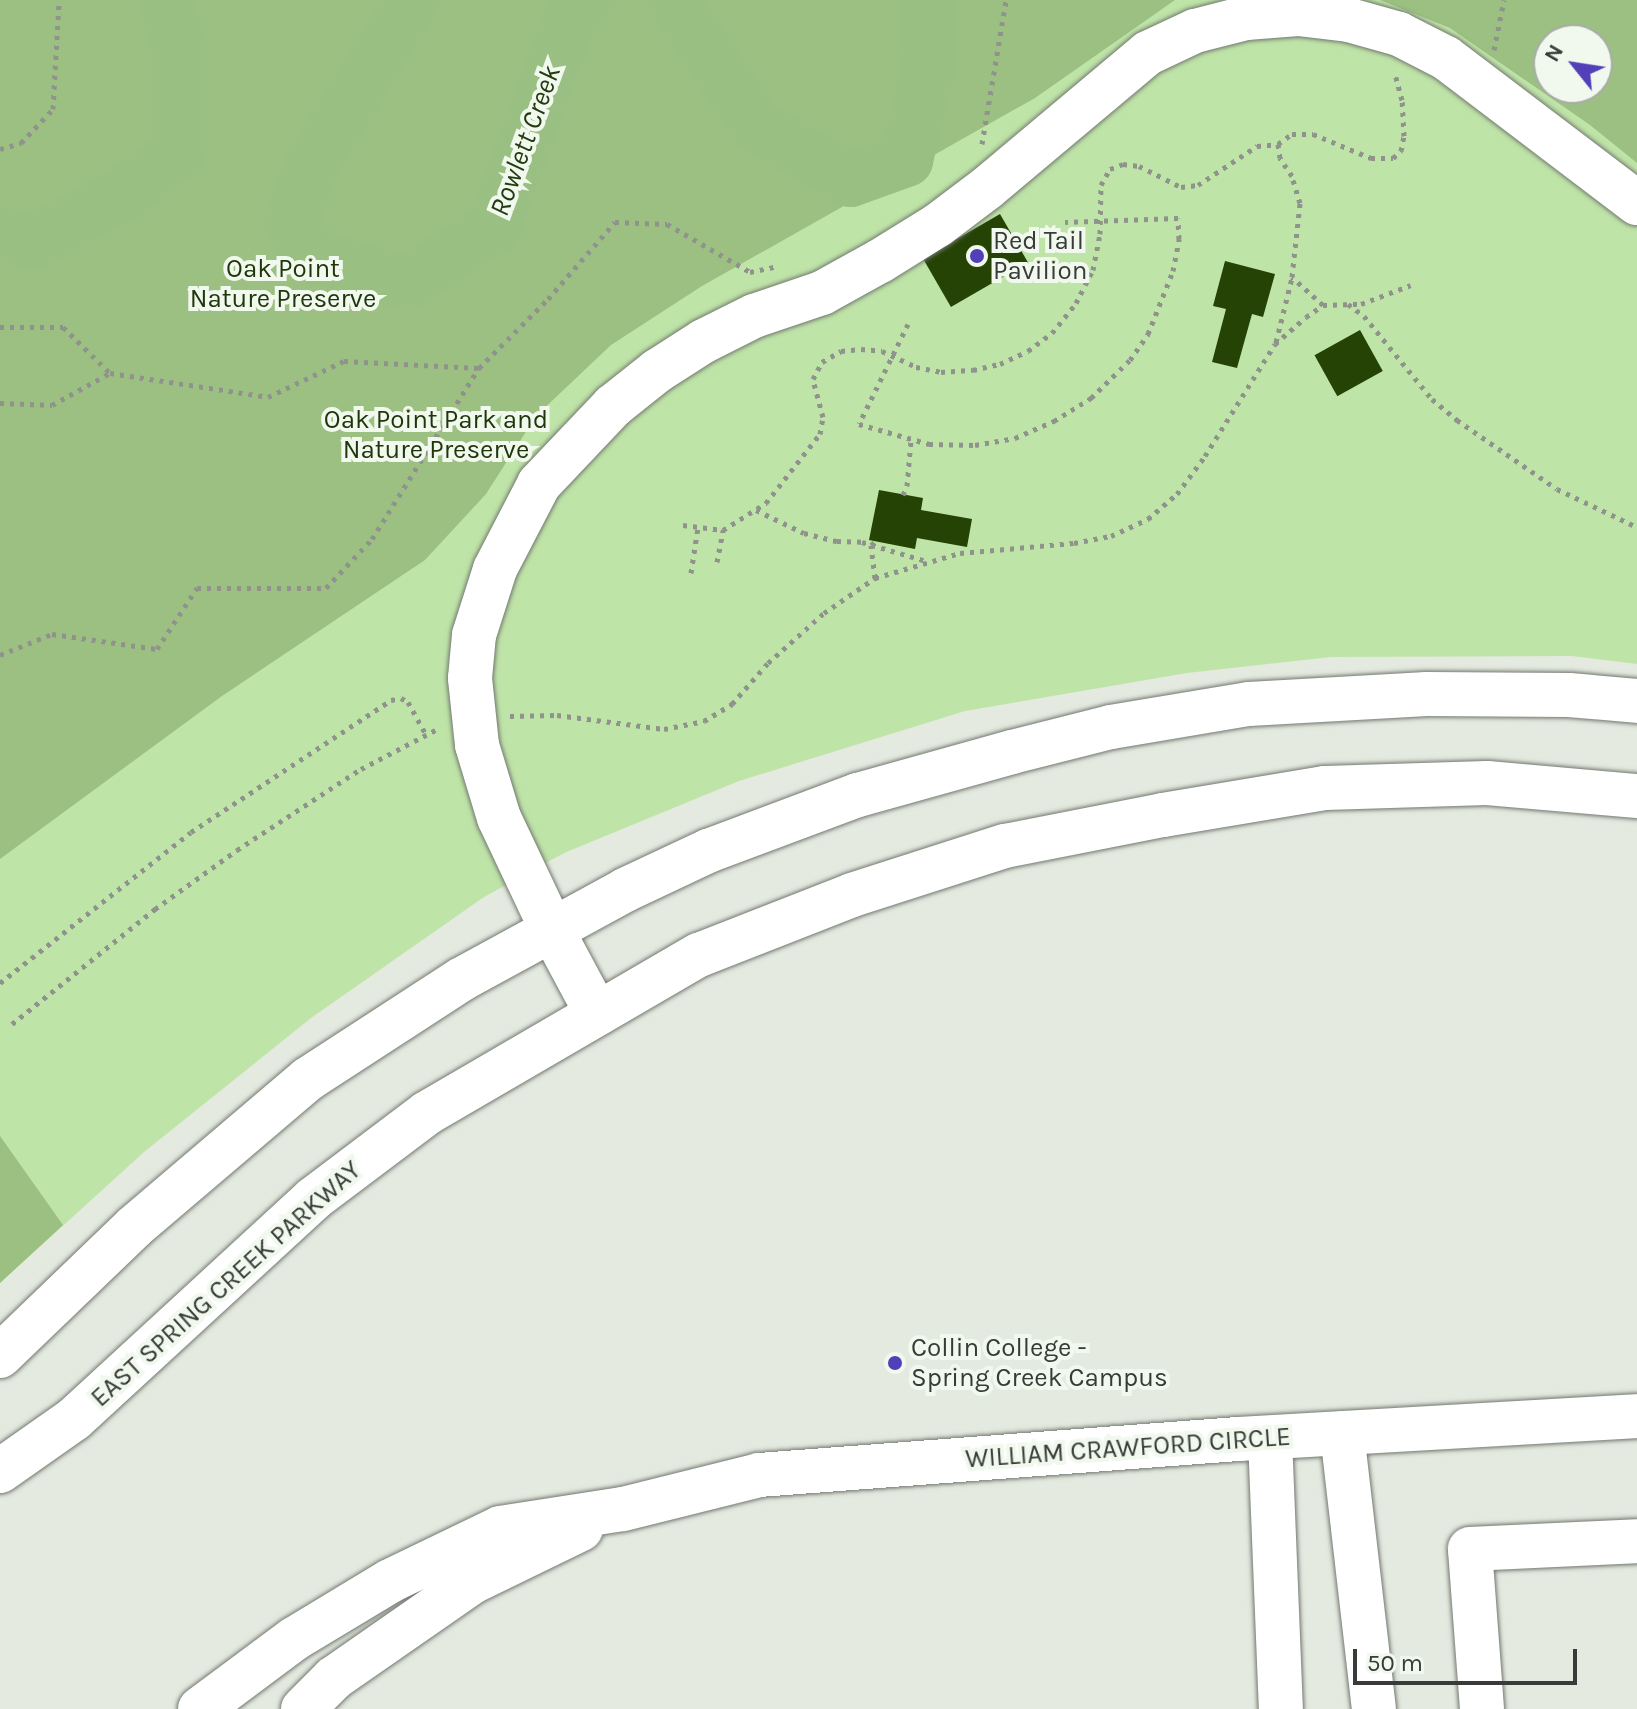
<!DOCTYPE html>
<html>
<head>
<meta charset="utf-8">
<style>
	body { margin:0 }
	#map { position:relative; width:1637px; height:1709px; overflow:hidden; background:#e4eae0; font-family:Karla,sans-serif }
	div>[style] { position:absolute }
	[style*='--x'] { left:calc(var(--x)*1px); top:calc(var(--y)*1px); width:calc(var(--w)*1px); rotate:calc(var(--a)*1deg) }
	.green>* { inset:0; background:#bfe4a8 }
	.forest>* { inset:0; background:#9bc082 }
	.river>* { height:54px; margin:-27px; padding:0 27px; transform-origin:27px; border-radius:27px; background:#9abf82 }
	.building>* { inset:0; background:#244305; transform-origin:0 0 }
	.path>* { height:5px; margin-top:-2.5px; transform-origin:0; background:repeating-linear-gradient(90deg,#8f938c 0 4px,transparent 0 10px) }
	.roads { filter:drop-shadow(0 0 2px #737970) drop-shadow(0 0 2px #737970) }
	.minor>* { height:44px; margin:-22px; padding:0 22px; transform-origin:22px; border-radius:22px; background:#fff }
	.major>* { height:44px; margin:-22px; padding:0 22px; transform-origin:22px; border-radius:22px; background:#fff }
	.dots>* { width:22px; height:22px; translate:-50% -50%; box-sizing:border-box; border:4px solid #f1f8ee; border-radius:50% }
	span { translate:-50% -50%; white-space:nowrap; text-align:center; line-height:1.15; -webkit-text-stroke:8px #f1f8ee; paint-order:stroke }
	.poi-label { font-size:26px; color:#383b37 }
	.left { translate:0 -50%; text-align:left }
	.park-label { font-size:26px; color:#1e360a }
	.street-label { font-size:26px; color:#383b37 }
	.water-label { font-size:28px; color:#233b10; font-style:italic }
	.north { position:absolute; left:1533px; top:24px; width:80px; height:80px; box-sizing:border-box; background:#f1f8ee; border:2px solid #a7aca5; border-radius:50%; rotate:300deg; font-size:22px; font-weight:700; line-height:32px; text-align:center; color:#383b37 }
	.north::after { content:''; display:block; margin:auto; width:28px; height:36px; background:#5240b8; clip-path:polygon(50% 0,100% 100%,50% 72%,0 100%) }
	.scale { position:absolute; left:1353px; top:1649px; width:224px; height:36px; box-sizing:border-box; border:4px solid #383b37; border-top:0; padding-left:10px; font-size:24px; line-height:28px; white-space:nowrap; color:#383b37; -webkit-text-stroke:6px #f1f8ee; paint-order:stroke }
</style>
</head>
<body>
<div id="map">
	<div class="green">
		<div style="clip-path:polygon(evenodd,0 0,1637px 0,1637px 664px,1572px 656px,1331px 657px,1187px 673px,965px 711px,739px 781px,564px 853px,484px 897px,311px 1018px,144px 1152px,0 1283px,0 0,1549px 40px,1597px 40px,1597px 88px,1549px 88px,1549px 40px)"></div>
	</div>
	<div class="forest">
		<div style="clip-path:polygon(0 0,1175px 0,1035px 98px,702px 286px,611px 345px,536px 416px,486px 494px,425px 560px,222px 696px,0 859px)"></div>
		<div style="clip-path:polygon(evenodd,1380px 0,1637px 0,1637px 163px,1590px 125px,1450px 28px,1380px 0,1597px 40px,1597px 88px,1549px 88px,1549px 40px,1597px 40px)"></div>
		<div style="clip-path:polygon(0 1136px,63px 1225px,0 1283px)"></div>
	</div>
	<div class="river">
		<div style="--x:413;--y:0;--w:192;--a:121.8"></div>
		<div style="--x:312;--y:163;--w:63;--a:109.6"></div>
		<div style="--x:291;--y:222;--w:39;--a:60"></div>
		<div style="--x:311;--y:256;--w:101;--a:15.6"></div>
		<div style="--x:408;--y:283;--w:103;--a:-33.1"></div>
		<div style="--x:494;--y:227;--w:219;--a:-70"></div>
		<div style="--x:569;--y:21;--w:29;--a:-46"></div>
		<div style="--x:673;--y:0;--w:153;--a:56.2"></div>
		<div style="--x:758;--y:127;--w:107;--a:29.7"></div>
		<div style="--x:851;--y:180;--w:59;--a:-20"></div>
		<div style="--x:906;--y:160;--w:102;--a:-76.4"></div>
		<div style="--x:930;--y:61;--w:61;--a:-92.8"></div>
		<div style="--x:0;--y:234;--w:33;--a:14"></div>
		<div style="--x:32;--y:242;--w:104;--a:-27.6"></div>
		<div style="--x:124;--y:194;--w:69;--a:-37.4"></div>
		<div style="--x:179;--y:152;--w:100;--a:-89.4"></div>
		<div style="--x:180;--y:52;--w:54;--a:-105.1"></div>
	</div>
	<div class="building">
		<div style="left:1000px;top:214px;width:56px;height:89px;rotate:60deg"></div>
		<div style="clip-path:polygon(1225px 261px,1275px 274px,1263px 317px,1252px 314px,1237px 368px,1212px 362px,1226px 309px,1213px 306px)"></div>
		<div style="left:1360px;top:330px;width:47px;height:52px;rotate:61deg"></div>
		<div style="clip-path:polygon(879px 490px,923px 498px,921px 510px,972px 519px,967px 547px,917px 538px,915px 549px,869px 540px)"></div>
	</div>
	<div class="path">
		<div style="--x:1494;--y:50;--w:51;--a:-78.7"></div>
		<div style="--x:982;--y:144;--w:146;--a:-80.5"></div>
		<div style="--x:0;--y:149;--w:22;--a:-16"></div>
		<div style="--x:21;--y:143;--w:47;--a:-46.7"></div>
		<div style="--x:53;--y:109;--w:109;--a:-86.8"></div>
		<div style="--x:1348;--y:304;--w:20;--a:37"></div>
		<div style="--x:1364;--y:316;--w:107;--a:50.7"></div>
		<div style="--x:1432;--y:399;--w:33;--a:40"></div>
		<div style="--x:1457;--y:420;--w:121;--a:34.6"></div>
		<div style="--x:1557;--y:489;--w:89;--a:25.4"></div>
		<div style="--x:1323;--y:305;--w:42;--a:-137.9"></div>
		<div style="--x:1292;--y:277;--w:74;--a:-83.8"></div>
		<div style="--x:1300;--y:203;--w:28;--a:-107"></div>
		<div style="--x:1292;--y:176;--w:22;--a:-124"></div>
		<div style="--x:1280;--y:158;--w:14;--a:-98"></div>
		<div style="--x:1278;--y:144;--w:17;--a:-36"></div>
		<div style="--x:1292;--y:134;--w:21;--a:0"></div>
		<div style="--x:1313;--y:134;--w:63;--a:22.5"></div>
		<div style="--x:1371;--y:158;--w:22;--a:0"></div>
		<div style="--x:1393;--y:158;--w:11;--a:-41"></div>
		<div style="--x:1401;--y:151;--w:15;--a:-79"></div>
		<div style="--x:1404;--y:136;--w:36;--a:-93"></div>
		<div style="--x:1402;--y:100;--w:30;--a:-105"></div>
		<div style="--x:908;--y:324;--w:111;--a:116.1"></div>
		<div style="--x:859;--y:424;--w:73;--a:15.9"></div>
		<div style="--x:929;--y:444;--w:46;--a:1.2"></div>
		<div style="--x:975;--y:445;--w:41;--a:-9.9"></div>
		<div style="--x:1015;--y:438;--w:43;--a:-23.6"></div>
		<div style="--x:1054;--y:421;--w:44;--a:-31.9"></div>
		<div style="--x:1091;--y:398;--w:54;--a:-44.3"></div>
		<div style="--x:1130;--y:360;--w:32;--a:-55"></div>
		<div style="--x:1148;--y:334;--w:68;--a:-68.4"></div>
		<div style="--x:1173;--y:271;--w:33;--a:-79"></div>
		<div style="--x:1179;--y:239;--w:21;--a:-93"></div>
		<div style="--x:1178;--y:218;--w:113;--a:178"></div>
		<div style="--x:0;--y:327;--w:63;--a:0"></div>
		<div style="--x:63;--y:327;--w:66;--a:44.4"></div>
		<div style="--x:110;--y:373;--w:160;--a:8.6"></div>
		<div style="--x:268;--y:397;--w:84;--a:-25.3"></div>
		<div style="--x:344;--y:361;--w:135;--a:3"></div>
		<div style="--x:479;--y:368;--w:98;--a:-45"></div>
		<div style="--x:548;--y:299;--w:102;--a:-49"></div>
		<div style="--x:615;--y:222;--w:52;--a:2.2"></div>
		<div style="--x:667;--y:224;--w:96;--a:30"></div>
		<div style="--x:750;--y:272;--w:29;--a:-12"></div>
		<div style="--x:1276;--y:342;--w:66;--a:-76"></div>
		<div style="--x:0;--y:403;--w:52;--a:2.2"></div>
		<div style="--x:52;--y:405;--w:66;--a:-28.9"></div>
		<div style="--x:903;--y:495;--w:10;--a:-66"></div>
		<div style="--x:907;--y:486;--w:46;--a:-85"></div>
		<div style="--x:756;--y:510;--w:53;--a:25.6"></div>
		<div style="--x:804;--y:533;--w:34;--a:14"></div>
		<div style="--x:837;--y:541;--w:25;--a:2"></div>
		<div style="--x:862;--y:542;--w:64;--a:16.4"></div>
		<div style="--x:683;--y:525;--w:40;--a:7.1"></div>
		<div style="--x:723;--y:530;--w:51;--a:-32.1"></div>
		<div style="--x:766;--y:503;--w:88;--a:-52"></div>
		<div style="--x:820;--y:434;--w:17;--a:-80"></div>
		<div style="--x:823;--y:417;--w:39;--a:-105"></div>
		<div style="--x:813;--y:379;--w:19;--a:-62"></div>
		<div style="--x:822;--y:362;--w:22;--a:-30"></div>
		<div style="--x:841;--y:351;--w:20;--a:-6"></div>
		<div style="--x:861;--y:349;--w:21;--a:5"></div>
		<div style="--x:882;--y:351;--w:38;--a:25"></div>
		<div style="--x:916;--y:367;--w:25;--a:11"></div>
		<div style="--x:941;--y:372;--w:32;--a:-4"></div>
		<div style="--x:973;--y:370;--w:28;--a:-13"></div>
		<div style="--x:1000;--y:364;--w:31;--a:-25"></div>
		<div style="--x:1028;--y:351;--w:30;--a:-37"></div>
		<div style="--x:1052;--y:333;--w:38;--a:-51"></div>
		<div style="--x:1076;--y:303;--w:37;--a:-63"></div>
		<div style="--x:1093;--y:270;--w:37;--a:-79"></div>
		<div style="--x:1100;--y:234;--w:49;--a:-88.8"></div>
		<div style="--x:1101;--y:185;--w:18;--a:-61"></div>
		<div style="--x:1110;--y:169;--w:14;--a:-21"></div>
		<div style="--x:1123;--y:164;--w:16;--a:7"></div>
		<div style="--x:1139;--y:166;--w:47;--a:26.6"></div>
		<div style="--x:1181;--y:187;--w:17;--a:-7"></div>
		<div style="--x:1198;--y:185;--w:71;--a:-33.5"></div>
		<div style="--x:1257;--y:146;--w:21;--a:-5"></div>
		<div style="--x:717;--y:562;--w:33;--a:-79"></div>
		<div style="--x:691;--y:573;--w:47;--a:-81.3"></div>
		<div style="--x:875;--y:578;--w:33;--a:-97"></div>
		<div style="--x:871;--y:545;--w:5;--a:-37"></div>
		<div style="--x:0;--y:655;--w:56;--a:-22"></div>
		<div style="--x:52;--y:634;--w:106;--a:8.1"></div>
		<div style="--x:157;--y:649;--w:73;--a:-56.7"></div>
		<div style="--x:197;--y:588;--w:129;--a:0"></div>
		<div style="--x:326;--y:588;--w:67;--a:-46.8"></div>
		<div style="--x:372;--y:539;--w:202;--a:-58"></div>
		<div style="--x:510;--y:716;--w:47;--a:-1.2"></div>
		<div style="--x:557;--y:715;--w:108;--a:7.5"></div>
		<div style="--x:664;--y:729;--w:41;--a:-11.3"></div>
		<div style="--x:704;--y:721;--w:33;--a:-31"></div>
		<div style="--x:732;--y:704;--w:55;--a:-48.7"></div>
		<div style="--x:768;--y:663;--w:75;--a:-41.8"></div>
		<div style="--x:824;--y:613;--w:62;--a:-34.5"></div>
		<div style="--x:875;--y:578;--w:89;--a:-16.4"></div>
		<div style="--x:960;--y:553;--w:114;--a:-5"></div>
		<div style="--x:1074;--y:543;--w:38;--a:-11"></div>
		<div style="--x:1111;--y:536;--w:41;--a:-24.7"></div>
		<div style="--x:1148;--y:519;--w:38;--a:-41"></div>
		<div style="--x:1177;--y:494;--w:47;--a:-53.6"></div>
		<div style="--x:1205;--y:456;--w:132;--a:-58"></div>
		<div style="--x:1275;--y:344;--w:41;--a:-41.1"></div>
		<div style="--x:1306;--y:317;--w:21;--a:-35"></div>
		<div style="--x:1323;--y:305;--w:38;--a:-2"></div>
		<div style="--x:1361;--y:304;--w:53;--a:-20.8"></div>
		<div style="--x:0;--y:983;--w:243;--a:-38.3"></div>
		<div style="--x:191;--y:832;--w:240;--a:-33.4"></div>
		<div style="--x:391;--y:700;--w:10;--a:-11"></div>
		<div style="--x:401;--y:698;--w:8;--a:30"></div>
		<div style="--x:408;--y:702;--w:37;--a:61"></div>
		<div style="--x:12;--y:1024;--w:184;--a:-38.8"></div>
		<div style="--x:155;--y:909;--w:101;--a:-35.7"></div>
		<div style="--x:237;--y:850;--w:148;--a:-33.2"></div>
		<div style="--x:361;--y:769;--w:90;--a:-27.7"></div>
	</div>
	<div class="roads">
		<div class="minor">
			<div style="--x:552;--y:930;--w:124;--a:-115.3"></div>
			<div style="--x:499;--y:818;--w:76;--a:-106.8"></div>
			<div style="--x:477;--y:745;--w:67;--a:-96"></div>
			<div style="--x:470;--y:678;--w:43;--a:-84.7"></div>
			<div style="--x:474;--y:635;--w:69;--a:-72.3"></div>
			<div style="--x:495;--y:569;--w:96;--a:-62.6"></div>
			<div style="--x:539;--y:484;--w:108;--a:-46.5"></div>
			<div style="--x:613;--y:406;--w:56;--a:-38.5"></div>
			<div style="--x:657;--y:371;--w:56;--a:-32.6"></div>
			<div style="--x:704;--y:341;--w:56;--a:-26.6"></div>
			<div style="--x:754;--y:316;--w:72;--a:-18.7"></div>
			<div style="--x:822;--y:293;--w:66;--a:-28.9"></div>
			<div style="--x:880;--y:261;--w:68;--a:-31.8"></div>
			<div style="--x:938;--y:225;--w:61;--a:-37.1"></div>
			<div style="--x:987;--y:188;--w:210;--a:-40"></div>
			<div style="--x:1148;--y:53;--w:52;--a:-25.1"></div>
			<div style="--x:1195;--y:31;--w:53;--a:-14.3"></div>
			<div style="--x:1246;--y:18;--w:52;--a:-4.4"></div>
			<div style="--x:1298;--y:14;--w:51;--a:6.7"></div>
			<div style="--x:1349;--y:20;--w:52;--a:15.6"></div>
			<div style="--x:1399;--y:34;--w:53;--a:27.1"></div>
			<div style="--x:1446;--y:58;--w:240;--a:37.2"></div>
			<div style="--x:1342;--y:1433;--w:278;--a:83.4"></div>
			<div style="--x:1270;--y:1438;--w:271;--a:87.7"></div>
			<div style="--x:200;--y:1709;--w:117;--a:-36.7"></div>
			<div style="--x:294;--y:1639;--w:112;--a:-31.1"></div>
			<div style="--x:390;--y:1581;--w:122;--a:-25.7"></div>
			<div style="--x:500;--y:1528;--w:124;--a:-8.8"></div>
			<div style="--x:623;--y:1509;--w:140;--a:-14"></div>
			<div style="--x:759;--y:1475;--w:481;--a:-4.3"></div>
			<div style="--x:1239;--y:1439;--w:399;--a:-3.3"></div>
			<div style="--x:303;--y:1709;--w:44;--a:-45"></div>
			<div style="--x:334;--y:1678;--w:168;--a:-34.8"></div>
			<div style="--x:472;--y:1582;--w:121;--a:-25.9"></div>
			<div style="--x:1482;--y:1709;--w:160;--a:-94.3"></div>
			<div style="--x:1470;--y:1549;--w:167;--a:-2.7"></div>
		</div>
		<div class="major">
			<div style="--x:552;--y:930;--w:95;--a:61.8"></div>
			<div style="--x:0;--y:1356;--w:186;--a:-43.9"></div>
			<div style="--x:134;--y:1227;--w:228;--a:-40.4"></div>
			<div style="--x:308;--y:1079;--w:184;--a:-33"></div>
			<div style="--x:462;--y:979;--w:186;--a:-28.6"></div>
			<div style="--x:625;--y:890;--w:92;--a:-25.2"></div>
			<div style="--x:708;--y:851;--w:160;--a:-20.5"></div>
			<div style="--x:858;--y:795;--w:160;--a:-15.6"></div>
			<div style="--x:1012;--y:752;--w:102;--a:-14.2"></div>
			<div style="--x:1111;--y:727;--w:140;--a:-9.5"></div>
			<div style="--x:1249;--y:704;--w:178;--a:-3.2"></div>
			<div style="--x:1427;--y:694;--w:142;--a:0.4"></div>
			<div style="--x:1569;--y:695;--w:68;--a:5"></div>
			<div style="--x:0;--y:1471;--w:90;--a:-35.1"></div>
			<div style="--x:74;--y:1419;--w:325;--a:-42.6"></div>
			<div style="--x:313;--y:1199;--w:143;--a:-37"></div>
			<div style="--x:427;--y:1113;--w:315;--a:-30.2"></div>
			<div style="--x:699;--y:955;--w:164;--a:-21.4"></div>
			<div style="--x:852;--y:895;--w:161;--a:-17.8"></div>
			<div style="--x:1005;--y:846;--w:161;--a:-11.1"></div>
			<div style="--x:1163;--y:815;--w:164;--a:-9.5"></div>
			<div style="--x:1325;--y:788;--w:162;--a:-1.8"></div>
			<div style="--x:1487;--y:783;--w:151;--a:5"></div>
		</div>
	</div>
	<div class="dots">
		<div style="left:977px;top:256px;background:#5240b8"></div>
		<div style="left:895px;top:1363px;background:#5240b8"></div>
	</div>
	<div class="poi-label">
		<span class="left" style="left:993px;top:256px">Red Tail<br>Pavilion</span>
		<span class="left" style="left:911px;top:1363px">Collin College -<br>Spring Creek Campus</span>
	</div>
	<div class="park-label">
		<span style="left:283px;top:284px">Oak Point<br>Nature Preserve</span>
		<span style="left:436px;top:435px">Oak Point Park and<br>Nature Preserve</span>
	</div>
	<div class="street-label">
		<span style="left:226px;top:1284px;rotate:-42deg">EAST SPRING CREEK PARKWAY</span>
		<span style="left:1128px;top:1448px;rotate:-4deg">WILLIAM CRAWFORD CIRCLE</span>
	</div>
	<div class="water-label">
		<span style="left:525px;top:141px;rotate:-70deg">Rowlett Creek</span>
	</div>
	<div class="north">N</div>
	<div class="scale">50 m</div>
</div>
</body>
</html>
